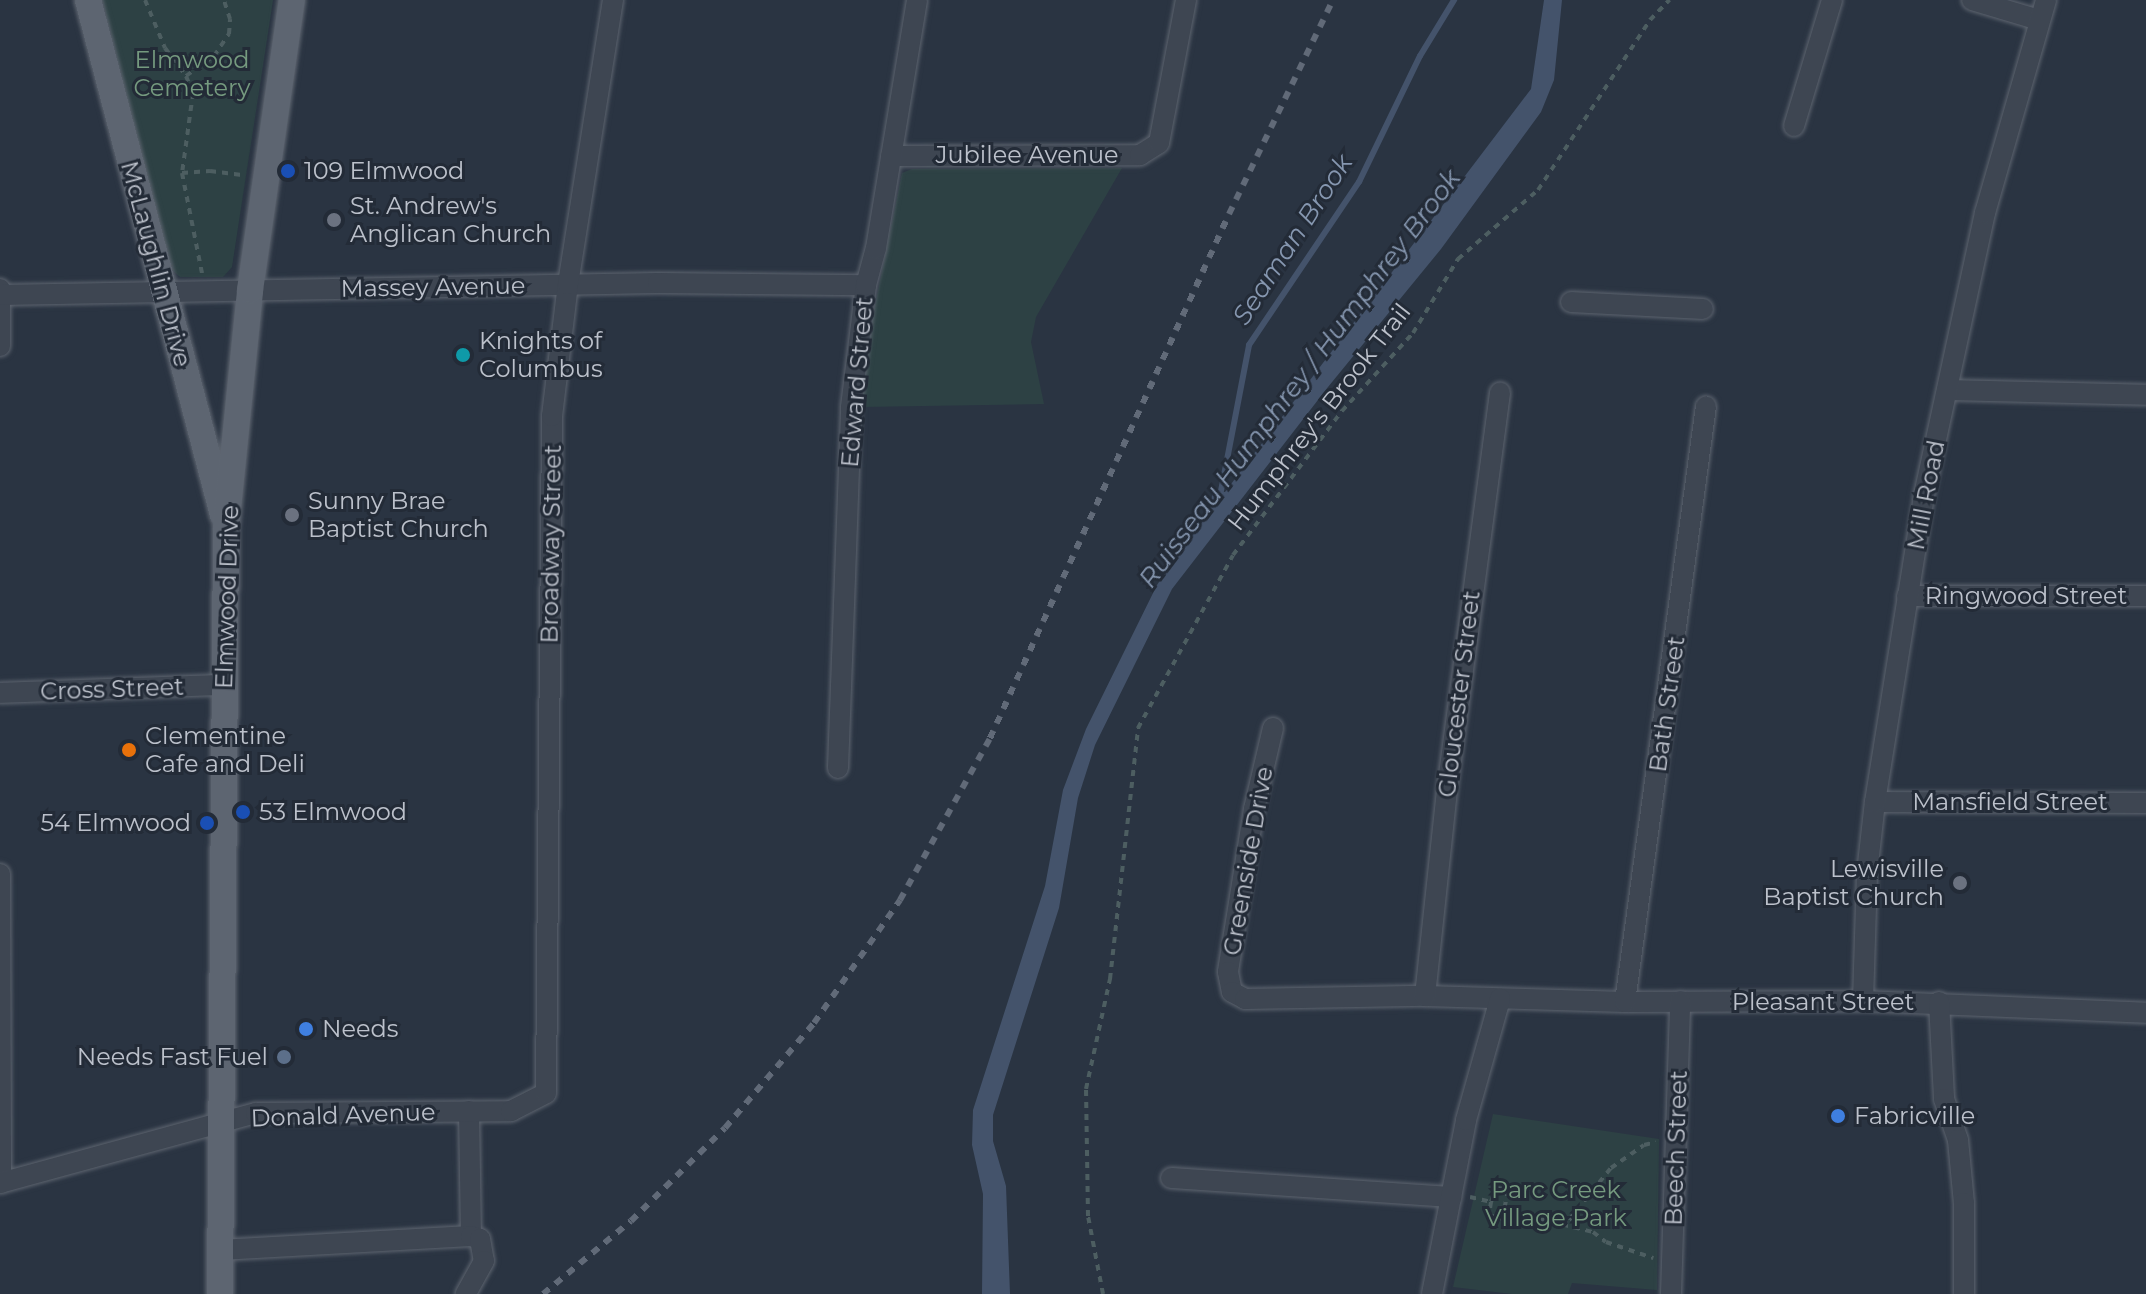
<!DOCTYPE html>
<html>
<head>
<meta charset="utf-8">
<style>
	body { margin:0 }
	#map { position:relative; width:2146px; height:1294px; overflow:hidden; background:#2a3442; font-family:Montserrat,sans-serif }
	div>[style] { position:absolute }
	[style*='--x'] { left:calc(var(--x)*1px); top:calc(var(--y)*1px); width:calc(var(--w)*1px); rotate:calc(var(--a)*1deg) }
	.green>* { inset:0; background:#2d4144 }
	.water>* { inset:0; background:#44536b }
	.stream>* { height:6px; margin:-3px; padding:0 3px; transform-origin:3px; border-radius:3px; background:#44536b }
	.path>* { height:4px; margin-top:-2px; transform-origin:0; background:repeating-linear-gradient(90deg,#4d5e61 0 6px,transparent 0 12px) }
	.roads { filter:drop-shadow(0 0 2px #5d646f) drop-shadow(0 0 2px #5d646f) }
	.minor>* { height:20px; margin:-10px; padding:0 10px; transform-origin:10px; border-radius:10px; background:#3e4652 }
	.major>* { height:26px; margin:-13px; padding:0 13px; transform-origin:13px; border-radius:13px; background:#5d6571 }
	.rail>* { height:6px; margin-top:-3px; transform-origin:0; background:repeating-linear-gradient(90deg,#616a78 0 8px,transparent 0 16px) }
	.dots>* { width:22px; height:22px; translate:-50% -50%; box-sizing:border-box; border:4px solid #232b37; border-radius:50% }
	span { translate:-50% -50%; white-space:nowrap; text-align:center; line-height:1.15; -webkit-text-stroke:6px #232b37; paint-order:stroke }
	.park-label { font-size:24px; color:#759a7f }
	.street-label { font-size:24px; color:#bcc1cb }
	.poi-label { font-size:24px; color:#bcc1cb }
	.left { translate:0 -50%; text-align:left }
	.right { translate:-100% -50%; text-align:right }
	.water-label { font-size:26px; color:#8697b0; font-style:italic }
</style>
</head>
<body>
<div id="map">
	<div class="green">
		<div style="clip-path:polygon(102px 0,273px 0,232px 267px,223px 277px,180px 277px,171px 269px)"></div>
		<div style="clip-path:polygon(1122px 168px,1036px 317px,1031px 342px,1044px 404px,861px 407px,873px 315px,902px 173px,912px 169px)"></div>
		<div style="clip-path:polygon(1493px 1114px,1659px 1139px,1657px 1290px,1572px 1283px,1568px 1294px,1512px 1294px,1453px 1287px)"></div>
	</div>
	<div class="water">
		<div style="clip-path:polygon(1544px 0,1562px 0,1554px 80px,1541px 112px,1441px 249px,1328px 387px,1172px 589px,1095px 745px,1078px 798px,1059px 908px,993px 1115px,993px 1141px,1006px 1186px,1010px 1294px,982px 1294px,983px 1194px,972px 1145px,973px 1110px,1045px 886px,1063px 790px,1086px 729px,1157px 585px,1210px 506px,1213px 491px,1225px 492px,1531px 89px)"></div>
	</div>
	<div class="stream">
		<div style="--x:1220;--y:496;--w:154;--a:-79.1"></div>
		<div style="--x:1249;--y:345;--w:197;--a:-56"></div>
		<div style="--x:1359;--y:182;--w:140;--a:-64.2"></div>
		<div style="--x:1420;--y:56;--w:66;--a:-58.7"></div>
	</div>
	<div class="path">
		<div style="--x:145;--y:0;--w:52;--a:67.4"></div>
		<div style="--x:165;--y:48;--w:35;--a:53"></div>
		<div style="--x:186;--y:76;--w:18;--a:68"></div>
		<div style="--x:193;--y:93;--w:81;--a:97.8"></div>
		<div style="--x:182;--y:173;--w:102;--a:78.7"></div>
		<div style="--x:186;--y:76;--w:34;--a:-36"></div>
		<div style="--x:214;--y:56;--w:27;--a:-56"></div>
		<div style="--x:229;--y:34;--w:15;--a:-86"></div>
		<div style="--x:230;--y:19;--w:20;--a:-108"></div>
		<div style="--x:182;--y:173;--w:28;--a:-4"></div>
		<div style="--x:210;--y:171;--w:34;--a:7"></div>
		<div style="--x:1470;--y:1197;--w:22;--a:13"></div>
		<div style="--x:1491;--y:1202;--w:15;--a:-70"></div>
		<div style="--x:1496;--y:1188;--w:12;--a:9"></div>
		<div style="--x:1508;--y:1190;--w:20;--a:101"></div>
		<div style="--x:1504;--y:1210;--w:92;--a:13.9"></div>
		<div style="--x:1593;--y:1232;--w:16;--a:38"></div>
		<div style="--x:1606;--y:1242;--w:50;--a:18.8"></div>
		<div style="--x:1491;--y:1202;--w:13;--a:99"></div>
		<div style="--x:1489;--y:1215;--w:15;--a:16"></div>
		<div style="--x:1503;--y:1219;--w:9;--a:-84"></div>
		<div style="--x:1562;--y:1223;--w:8;--a:-23"></div>
		<div style="--x:1569;--y:1220;--w:67;--a:-51.1"></div>
		<div style="--x:1611;--y:1168;--w:40;--a:-34.9"></div>
		<div style="--x:1644;--y:1145;--w:12;--a:-14"></div>
		<div style="--x:1103;--y:1294;--w:79;--a:-100.9"></div>
		<div style="--x:1088;--y:1216;--w:127;--a:-90.9"></div>
		<div style="--x:1086;--y:1089;--w:113;--a:-77.7"></div>
		<div style="--x:1110;--y:979;--w:253;--a:-83.6"></div>
		<div style="--x:1138;--y:728;--w:197;--a:-61.2"></div>
		<div style="--x:1233;--y:555;--w:181;--a:-52.9"></div>
		<div style="--x:1342;--y:411;--w:105;--a:-47.7"></div>
		<div style="--x:1413;--y:333;--w:87;--a:-58.7"></div>
		<div style="--x:1458;--y:259;--w:106;--a:-40.8"></div>
		<div style="--x:1538;--y:190;--w:204;--a:-56.6"></div>
		<div style="--x:1650;--y:20;--w:28;--a:-46"></div>
	</div>
	<div class="roads">
		<div class="minor">
			<div style="--x:1972;--y:0;--w:70;--a:16.6"></div>
			<div style="--x:1794;--y:126;--w:132;--a:-73.2"></div>
			<div style="--x:891;--y:156;--w:249;--a:-0.2"></div>
			<div style="--x:1140;--y:155;--w:22;--a:-32"></div>
			<div style="--x:1159;--y:143;--w:146;--a:-79.3"></div>
			<div style="--x:0;--y:289;--w:57;--a:90"></div>
			<div style="--x:0;--y:295;--w:658;--a:-1.04"></div>
			<div style="--x:658;--y:283;--w:208;--a:0.6"></div>
			<div style="--x:1571;--y:302;--w:132;--a:3"></div>
			<div style="--x:1947;--y:390;--w:199;--a:1.4"></div>
			<div style="--x:1907;--y:596;--w:239;--a:0"></div>
			<div style="--x:0;--y:693;--w:223;--a:-2.1"></div>
			<div style="--x:1273;--y:728;--w:83;--a:103.2"></div>
			<div style="--x:1254;--y:809;--w:165;--a:99.1"></div>
			<div style="--x:1228;--y:972;--w:20;--a:79"></div>
			<div style="--x:1232;--y:992;--w:15;--a:28"></div>
			<div style="--x:1245;--y:999;--w:180;--a:-1"></div>
			<div style="--x:1425;--y:996;--w:200;--a:1.7"></div>
			<div style="--x:1625;--y:1002;--w:238;--a:-0.2"></div>
			<div style="--x:1863;--y:1001;--w:283;--a:2.4"></div>
			<div style="--x:838;--y:768;--w:361;--a:-87.9"></div>
			<div style="--x:851;--y:407;--w:123;--a:-83"></div>
			<div style="--x:866;--y:285;--w:38;--a:-75"></div>
			<div style="--x:876;--y:248;--w:251;--a:-80.6"></div>
			<div style="--x:1875;--y:802;--w:271;--a:0.2"></div>
			<div style="--x:0;--y:874;--w:309;--a:89.8"></div>
			<div style="--x:1425;--y:996;--w:207;--a:-83.9"></div>
			<div style="--x:1447;--y:790;--w:401;--a:-82.4"></div>
			<div style="--x:1863;--y:1001;--w:128;--a:-88.2"></div>
			<div style="--x:1867;--y:873;--w:71;--a:-83.6"></div>
			<div style="--x:1875;--y:802;--w:311;--a:-80.9"></div>
			<div style="--x:1924;--y:495;--w:289;--a:-77.8"></div>
			<div style="--x:1985;--y:213;--w:222;--a:-74"></div>
			<div style="--x:1625;--y:1002;--w:601;--a:-82.26"></div>
			<div style="--x:1939;--y:1002;--w:97;--a:87"></div>
			<div style="--x:1944;--y:1099;--w:43;--a:71.1"></div>
			<div style="--x:1958;--y:1140;--w:63;--a:84.6"></div>
			<div style="--x:1964;--y:1203;--w:91;--a:90"></div>
			<div style="--x:469;--y:1111;--w:125;--a:89.1"></div>
			<div style="--x:1171;--y:1178;--w:281;--a:3.9"></div>
			<div style="--x:0;--y:1183;--w:265;--a:-15.3"></div>
			<div style="--x:256;--y:1113;--w:255;--a:-0.4"></div>
			<div style="--x:511;--y:1111;--w:39;--a:-27"></div>
			<div style="--x:546;--y:1093;--w:677;--a:-89.49"></div>
			<div style="--x:552;--y:416;--w:133;--a:-83.1"></div>
			<div style="--x:568;--y:284;--w:288;--a:-81"></div>
			<div style="--x:220;--y:1250;--w:251;--a:-3.2"></div>
			<div style="--x:471;--y:1236;--w:9;--a:18"></div>
			<div style="--x:480;--y:1239;--w:22;--a:80"></div>
			<div style="--x:484;--y:1261;--w:38;--a:119"></div>
			<div style="--x:1432;--y:1294;--w:177;--a:-78.9"></div>
			<div style="--x:1466;--y:1120;--w:126;--a:-74.3"></div>
			<div style="--x:1671;--y:1294;--w:293;--a:-88.2"></div>
		</div>
		<div class="major">
			<div style="--x:88;--y:0;--w:532;--a:75.31"></div>
			<div style="--x:220;--y:1294;--w:766;--a:-89.55"></div>
			<div style="--x:226;--y:528;--w:239;--a:-84.2"></div>
			<div style="--x:250;--y:290;--w:293;--a:-81.8"></div>
		</div>
	</div>
	<div class="rail">
		<div style="--x:543;--y:1294;--w:114;--a:-39.7"></div>
		<div style="--x:631;--y:1221;--w:132;--a:-44.7"></div>
		<div style="--x:725;--y:1128;--w:138;--a:-49.7"></div>
		<div style="--x:814;--y:1023;--w:150;--a:-55"></div>
		<div style="--x:900;--y:900;--w:185;--a:-60.9"></div>
		<div style="--x:990;--y:738;--w:576;--a:-65.48"></div>
		<div style="--x:1229;--y:214;--w:238;--a:-64.1"></div>
	</div>
	<div class="dots">
		<div style="left:288px;top:171px;background:#1a4fb4"></div>
		<div style="left:334px;top:220px;background:#6b7280"></div>
		<div style="left:463px;top:355px;background:#0f9aa8"></div>
		<div style="left:292px;top:515px;background:#6b7280"></div>
		<div style="left:129px;top:750px;background:#e8710a"></div>
		<div style="left:243px;top:812px;background:#1a4fb4"></div>
		<div style="left:207px;top:823px;background:#1a4fb4"></div>
		<div style="left:1960px;top:883px;background:#6b7280"></div>
		<div style="left:306px;top:1029px;background:#3f7fe0"></div>
		<div style="left:284px;top:1057px;background:#5c6f8a"></div>
		<div style="left:1838px;top:1116px;background:#3f7fe0"></div>
	</div>
	<div class="park-label">
		<span style="left:192px;top:74px">Elmwood<br>Cemetery</span>
		<span style="left:1556px;top:1204px">Parc Creek<br>Village Park</span>
	</div>
	<div class="street-label">
		<span style="left:1027px;top:155px">Jubilee Avenue</span>
		<span style="left:156px;top:264px;rotate:75deg">McLaughlin Drive</span>
		<span style="left:433px;top:287px;rotate:-1deg">Massey Avenue</span>
		<span style="left:857px;top:382px;rotate:-85deg">Edward Street</span>
		<span style="left:1319px;top:417px;rotate:-52deg">Humphrey's Brook Trail</span>
		<span style="left:1926px;top:495px;rotate:-79deg">Mill Road</span>
		<span style="left:551px;top:544px;rotate:-89deg">Broadway Street</span>
		<span style="left:2026px;top:596px">Ringwood Street</span>
		<span style="left:227px;top:597px;rotate:-88deg">Elmwood Drive</span>
		<span style="left:112px;top:689px;rotate:-2deg">Cross Street</span>
		<span style="left:1459px;top:694px;rotate:-83deg">Gloucester Street</span>
		<span style="left:1667px;top:704px;rotate:-82deg">Bath Street</span>
		<span style="left:2010px;top:802px">Mansfield Street</span>
		<span style="left:1248px;top:861px;rotate:-80deg">Greenside Drive</span>
		<span style="left:1823px;top:1002px">Pleasant Street</span>
		<span style="left:343px;top:1115px;rotate:-2deg">Donald Avenue</span>
		<span style="left:1676px;top:1148px;rotate:-88deg">Beech Street</span>
	</div>
	<div class="poi-label">
		<span class="left" style="left:304px;top:171px">109 Elmwood</span>
		<span class="left" style="left:350px;top:220px">St. Andrew's<br>Anglican Church</span>
		<span class="left" style="left:479px;top:355px">Knights of<br>Columbus</span>
		<span class="left" style="left:308px;top:515px">Sunny Brae<br>Baptist Church</span>
		<span class="left" style="left:145px;top:750px">Clementine<br>Cafe and Deli</span>
		<span class="left" style="left:259px;top:812px">53 Elmwood</span>
		<span class="right" style="left:191px;top:823px">54 Elmwood</span>
		<span class="right" style="left:1944px;top:883px">Lewisville<br>Baptist Church</span>
		<span class="left" style="left:322px;top:1029px">Needs</span>
		<span class="right" style="left:268px;top:1057px">Needs Fast Fuel</span>
		<span class="left" style="left:1854px;top:1116px">Fabricville</span>
	</div>
	<div class="water-label">
		<span style="left:1293px;top:240px;rotate:-57deg">Seaman Brook</span>
		<span style="left:1300px;top:379px;rotate:-53deg">Ruisseau Humphrey / Humphrey Brook</span>
	</div>
</div>
</body>
</html>
